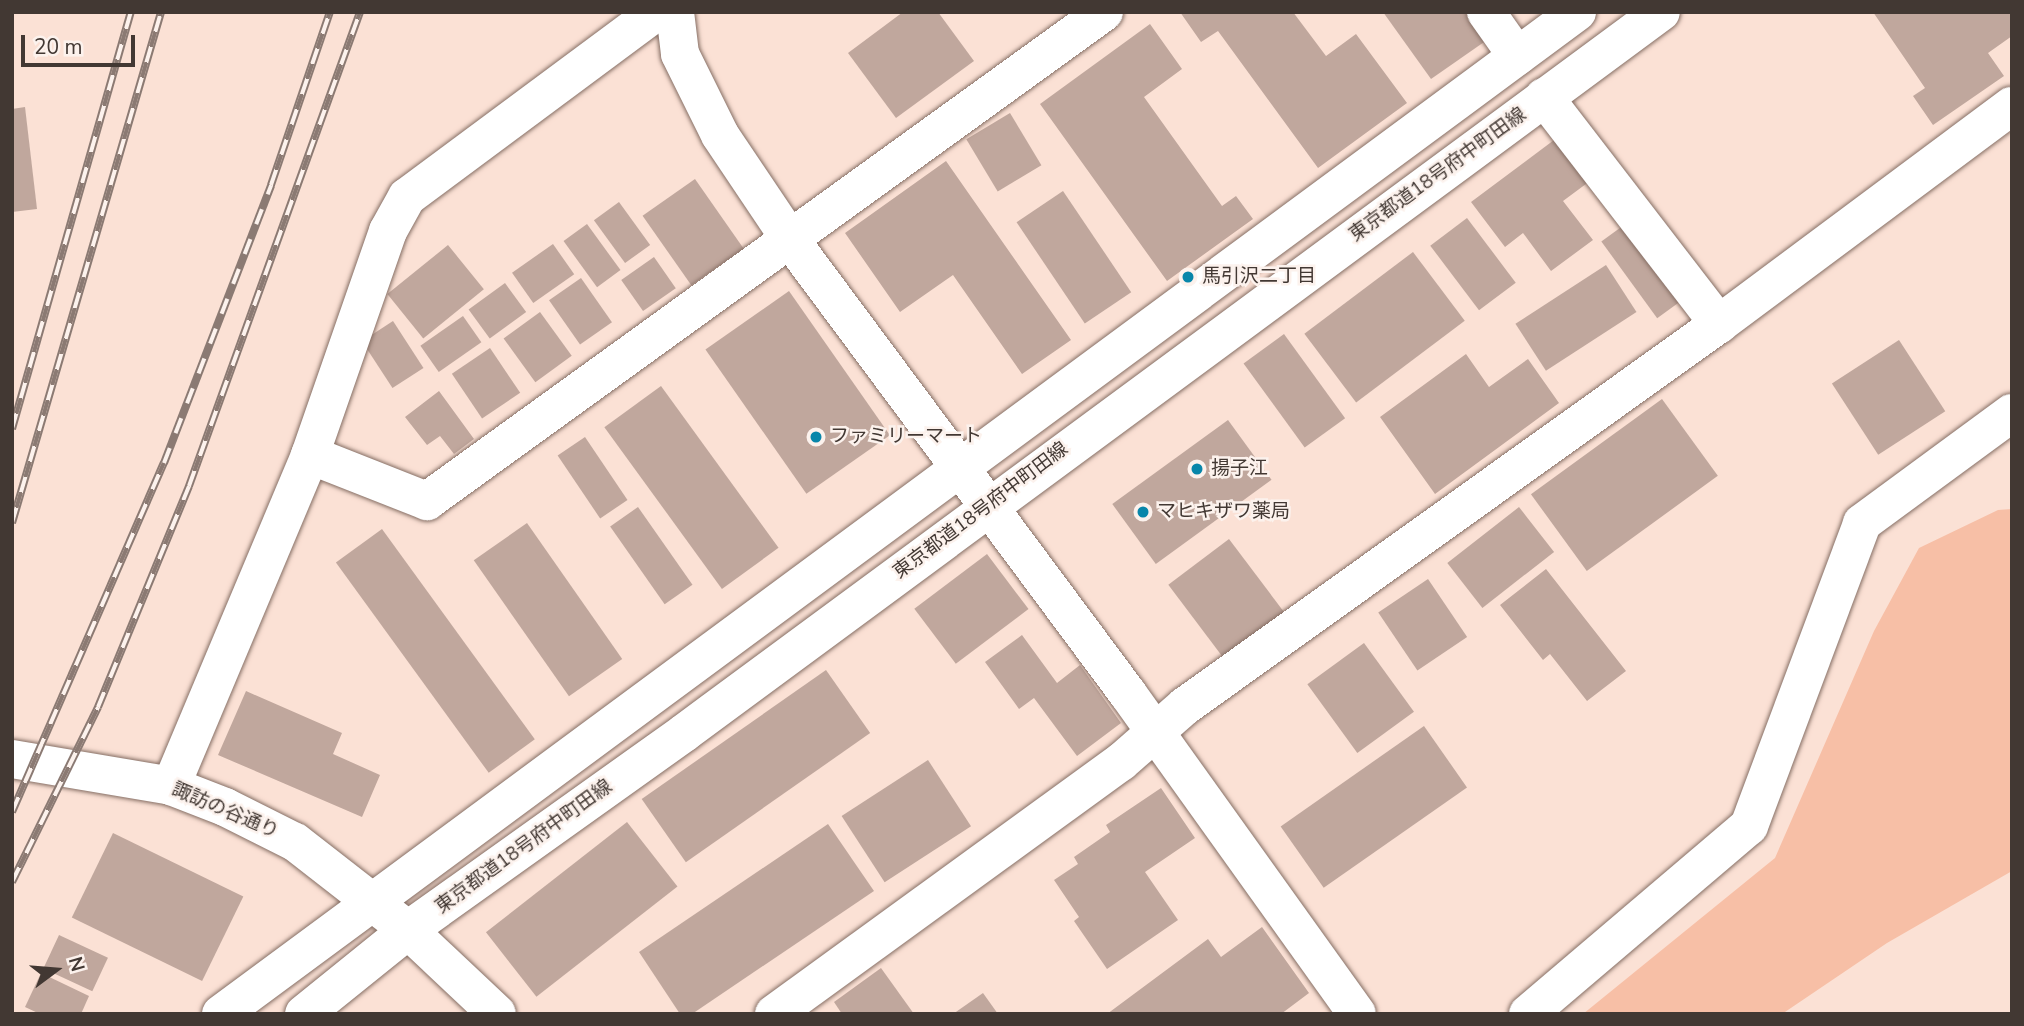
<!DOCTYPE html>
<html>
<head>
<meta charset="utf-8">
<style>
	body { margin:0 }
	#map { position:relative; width:2024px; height:1026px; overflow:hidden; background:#fbe1d5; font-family:"Nunito Sans","Noto Sans JP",sans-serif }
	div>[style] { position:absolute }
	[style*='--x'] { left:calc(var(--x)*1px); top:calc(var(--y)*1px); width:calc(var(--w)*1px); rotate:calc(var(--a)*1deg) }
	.green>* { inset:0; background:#f7bfa6 }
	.building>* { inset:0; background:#c0a79d; transform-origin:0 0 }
	.roads { filter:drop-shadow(0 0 2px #856e64) drop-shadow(0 0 2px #856e64) }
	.minor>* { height:38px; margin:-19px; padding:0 19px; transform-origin:19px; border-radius:19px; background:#fff }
	.major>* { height:38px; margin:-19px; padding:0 19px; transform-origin:19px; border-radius:19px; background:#fff }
	.rail>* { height:8px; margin-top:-4px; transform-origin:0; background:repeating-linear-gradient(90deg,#fcf2ed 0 16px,#8b7a73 0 32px); box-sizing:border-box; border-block:2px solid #8b7a73 }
	.dots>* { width:19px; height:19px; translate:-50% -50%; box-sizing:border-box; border:4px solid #fcf2ed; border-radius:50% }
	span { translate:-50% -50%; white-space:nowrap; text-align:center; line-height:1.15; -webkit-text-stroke:5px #fcf2ed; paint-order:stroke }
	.street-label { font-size:19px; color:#423833 }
	.poi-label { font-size:19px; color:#423833 }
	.left { translate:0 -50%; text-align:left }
	.frame { position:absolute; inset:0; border:14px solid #423833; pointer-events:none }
	.north { position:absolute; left:21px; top:935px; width:70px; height:70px; -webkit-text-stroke:5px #fcf2ed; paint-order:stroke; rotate:74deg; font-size:19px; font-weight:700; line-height:28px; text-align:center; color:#423833 }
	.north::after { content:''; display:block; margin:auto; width:24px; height:32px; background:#423833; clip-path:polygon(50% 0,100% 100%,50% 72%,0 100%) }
	.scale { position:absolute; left:21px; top:35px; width:114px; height:32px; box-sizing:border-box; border:4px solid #423833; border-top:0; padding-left:9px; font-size:21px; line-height:24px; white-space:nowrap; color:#423833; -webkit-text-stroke:5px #fcf2ed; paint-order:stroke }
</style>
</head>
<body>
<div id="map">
	<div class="green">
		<div style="clip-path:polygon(2012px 509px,2012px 871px,1887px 943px,1782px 1014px,1583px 1014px,1775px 858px,1874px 631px,1919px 548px,1998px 510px)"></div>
	</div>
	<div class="building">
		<div style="clip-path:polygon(903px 12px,938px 12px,974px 61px,896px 118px,848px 53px)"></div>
		<div style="clip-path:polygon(1180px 12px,1293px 12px,1326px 56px,1356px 34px,1407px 103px,1318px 168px,1218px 31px,1201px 42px)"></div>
		<div style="clip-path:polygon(1383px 12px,1468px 12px,1487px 40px,1431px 79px)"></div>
		<div style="clip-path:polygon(1873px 12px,2012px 12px,2012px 36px,1988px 53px,2004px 76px,1933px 125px,1913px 96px,1925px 88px)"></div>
		<div style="clip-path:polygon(1150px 24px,1182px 69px,1144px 97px,1222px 206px,1236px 196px,1253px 219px,1167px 281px,1040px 104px)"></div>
		<div style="clip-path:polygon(25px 107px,37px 209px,12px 212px,12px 109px)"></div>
		<div style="left:1010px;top:113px;width:61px;height:51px;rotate:59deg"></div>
		<div style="clip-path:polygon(1558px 137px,1590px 181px,1563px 201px,1593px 240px,1551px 271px,1523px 233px,1505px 247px,1471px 202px)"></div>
		<div style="clip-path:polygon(946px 161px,1071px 340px,1022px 374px,953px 275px,900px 312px,845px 233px)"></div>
		<div style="left:695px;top:179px;width:85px;height:64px;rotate:55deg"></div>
		<div style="left:1063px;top:191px;width:122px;height:56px;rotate:56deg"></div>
		<div style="left:619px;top:202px;width:53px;height:31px;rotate:54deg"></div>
		<div style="left:1467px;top:218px;width:81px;height:46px;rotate:53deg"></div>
		<div style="left:587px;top:224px;width:57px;height:29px;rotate:54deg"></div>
		<div style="left:1624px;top:225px;width:95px;height:28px;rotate:54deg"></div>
		<div style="left:553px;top:244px;width:37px;height:50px;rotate:55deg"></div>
		<div style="left:448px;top:245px;width:57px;height:78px;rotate:51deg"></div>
		<div style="left:1413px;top:252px;width:86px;height:136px;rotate:53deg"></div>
		<div style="left:654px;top:257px;width:38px;height:40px;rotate:55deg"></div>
		<div style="left:1606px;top:265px;width:56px;height:108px;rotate:57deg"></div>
		<div style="left:581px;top:278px;width:54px;height:39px;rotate:55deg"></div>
		<div style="left:505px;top:283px;width:36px;height:45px;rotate:54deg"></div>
		<div style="left:789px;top:291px;width:176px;height:102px;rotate:55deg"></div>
		<div style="left:540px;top:312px;width:54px;height:45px;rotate:54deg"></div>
		<div style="left:463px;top:316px;width:32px;height:52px;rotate:55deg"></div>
		<div style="left:393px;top:321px;width:56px;height:37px;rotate:57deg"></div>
		<div style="left:1284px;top:334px;width:104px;height:50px;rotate:54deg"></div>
		<div style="left:1899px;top:340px;width:85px;height:80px;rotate:57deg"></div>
		<div style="left:490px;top:348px;width:54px;height:46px;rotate:56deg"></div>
		<div style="clip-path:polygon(1466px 354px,1489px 387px,1528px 359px,1559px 403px,1435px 494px,1380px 417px)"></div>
		<div style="left:661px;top:386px;width:200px;height:70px;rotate:54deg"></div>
		<div style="clip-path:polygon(439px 391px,474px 439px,454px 454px,440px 436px,427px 445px,405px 417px)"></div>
		<div style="left:1662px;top:399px;width:95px;height:162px;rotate:54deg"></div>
		<div style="left:1228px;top:420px;width:74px;height:143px;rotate:54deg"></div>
		<div style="left:585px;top:437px;width:76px;height:33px;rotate:56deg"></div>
		<div style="left:638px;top:507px;width:95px;height:34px;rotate:55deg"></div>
		<div style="left:1519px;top:507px;width:57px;height:91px;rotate:52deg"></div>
		<div style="left:527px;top:523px;width:166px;height:65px;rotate:55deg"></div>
		<div style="left:382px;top:529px;width:260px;height:57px;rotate:54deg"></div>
		<div style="left:1229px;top:539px;width:92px;height:76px;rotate:53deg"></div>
		<div style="left:987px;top:554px;width:69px;height:91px;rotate:53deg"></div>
		<div style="clip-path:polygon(1546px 569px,1626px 671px,1587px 701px,1550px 654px,1543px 660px,1500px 605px)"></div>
		<div style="left:1428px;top:579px;width:70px;height:60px;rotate:56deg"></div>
		<div style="clip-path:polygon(1022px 635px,1057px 683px,1080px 665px,1121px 723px,1077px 756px,1034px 698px,1019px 709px,985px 662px)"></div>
		<div style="left:1364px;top:643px;width:85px;height:70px;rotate:54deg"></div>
		<div style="left:826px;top:670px;width:77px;height:225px;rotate:55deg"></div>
		<div style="clip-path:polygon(246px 691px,342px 733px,333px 754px,380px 775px,362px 817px,218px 755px)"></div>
		<div style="left:1424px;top:726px;width:75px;height:175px;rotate:55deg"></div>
		<div style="left:928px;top:760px;width:79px;height:103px;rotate:57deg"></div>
		<div style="clip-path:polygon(1161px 788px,1195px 838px,1145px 872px,1178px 920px,1107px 969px,1074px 921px,1079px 917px,1054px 880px,1078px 864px,1074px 857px,1110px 832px,1106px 825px)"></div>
		<div style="left:627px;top:822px;width:82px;height:179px;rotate:52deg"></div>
		<div style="clip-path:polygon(828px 824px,874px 891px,692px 1014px,680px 1014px,639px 952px)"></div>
		<div style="left:113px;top:833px;width:145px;height:94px;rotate:26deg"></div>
		<div style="clip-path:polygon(1262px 927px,1309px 993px,1281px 1014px,1107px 1014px,1208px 939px,1221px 957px)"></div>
		<div style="left:59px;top:935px;width:54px;height:37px;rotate:25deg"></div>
		<div style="clip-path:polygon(881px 968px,914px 1014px,842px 1014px,834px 1002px)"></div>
		<div style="clip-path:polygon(41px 973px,89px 996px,81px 1014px,40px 1014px,25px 1007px)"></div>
		<div style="clip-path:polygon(983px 993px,998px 1014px,953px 1014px)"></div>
	</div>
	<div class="roads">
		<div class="minor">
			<div style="--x:675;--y:12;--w:42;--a:83.2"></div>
			<div style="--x:680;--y:54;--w:90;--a:63.7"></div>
			<div style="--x:720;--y:135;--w:129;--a:56.1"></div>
			<div style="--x:792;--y:242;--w:563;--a:53.37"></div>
			<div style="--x:1128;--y:694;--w:393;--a:54.4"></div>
			<div style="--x:1486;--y:12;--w:54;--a:54.8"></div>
			<div style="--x:1544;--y:97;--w:287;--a:52.4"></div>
			<div style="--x:310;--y:455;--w:126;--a:21.5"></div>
			<div style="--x:427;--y:501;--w:835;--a:-35.84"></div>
			<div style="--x:12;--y:759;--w:161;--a:9.6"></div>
			<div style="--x:171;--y:786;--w:58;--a:21.3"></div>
			<div style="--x:225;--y:807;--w:78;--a:26.6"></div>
			<div style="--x:295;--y:842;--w:143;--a:37.9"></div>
			<div style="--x:408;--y:930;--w:122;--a:43.3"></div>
			<div style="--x:171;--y:786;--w:359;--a:-67.2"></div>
			<div style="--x:310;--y:455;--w:237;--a:-70.8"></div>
			<div style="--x:388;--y:231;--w:39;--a:-61"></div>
			<div style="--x:407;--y:197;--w:310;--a:-36.6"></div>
			<div style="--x:774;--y:1014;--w:429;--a:-36"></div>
			<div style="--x:1121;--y:762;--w:85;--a:-41.2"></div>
			<div style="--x:1185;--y:706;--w:657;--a:-35.58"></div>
			<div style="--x:1719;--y:324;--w:365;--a:-36.7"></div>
			<div style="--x:1528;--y:1014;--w:290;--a:-40.4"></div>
			<div style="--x:1749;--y:826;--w:323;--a:-69.5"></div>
			<div style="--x:1862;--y:523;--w:186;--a:-36.3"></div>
		</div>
		<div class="major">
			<div style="--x:221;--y:1014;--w:1686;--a:-36.46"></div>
			<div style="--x:304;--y:1014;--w:134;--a:-38.9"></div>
			<div style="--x:408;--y:930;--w:339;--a:-35.5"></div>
			<div style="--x:684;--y:733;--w:1214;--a:-36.43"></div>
		</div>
	</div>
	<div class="rail">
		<div style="--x:12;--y:429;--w:434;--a:-74.1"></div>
		<div style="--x:12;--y:523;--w:532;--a:-73.74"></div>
		<div style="--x:12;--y:812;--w:381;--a:-66.5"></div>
		<div style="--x:164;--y:463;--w:298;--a:-68.9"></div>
		<div style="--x:271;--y:185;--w:183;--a:-71.2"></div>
		<div style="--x:12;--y:882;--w:195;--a:-63.8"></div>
		<div style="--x:98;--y:707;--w:239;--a:-67.6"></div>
		<div style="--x:189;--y:486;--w:504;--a:-70.16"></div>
	</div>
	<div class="dots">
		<div style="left:1188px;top:277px;background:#0886aa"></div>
		<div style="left:816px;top:437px;background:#0886aa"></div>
		<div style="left:1197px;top:469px;background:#0886aa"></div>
		<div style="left:1143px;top:512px;background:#0886aa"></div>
	</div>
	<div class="street-label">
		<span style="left:1438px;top:175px;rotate:-36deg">東京都道18号府中町田線</span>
		<span style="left:981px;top:511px;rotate:-37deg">東京都道18号府中町田線</span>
		<span style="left:225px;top:811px;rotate:23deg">諏訪の谷通り</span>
		<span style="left:524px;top:847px;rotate:-36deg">東京都道18号府中町田線</span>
	</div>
	<div class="poi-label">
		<span class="left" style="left:1202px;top:277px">馬引沢二丁目</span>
		<span class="left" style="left:830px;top:437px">ファミリーマート</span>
		<span class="left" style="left:1211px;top:469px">揚子江</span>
		<span class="left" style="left:1157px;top:512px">マヒキザワ薬局</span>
	</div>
	<div class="frame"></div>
	<div class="north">N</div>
	<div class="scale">20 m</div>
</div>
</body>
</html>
